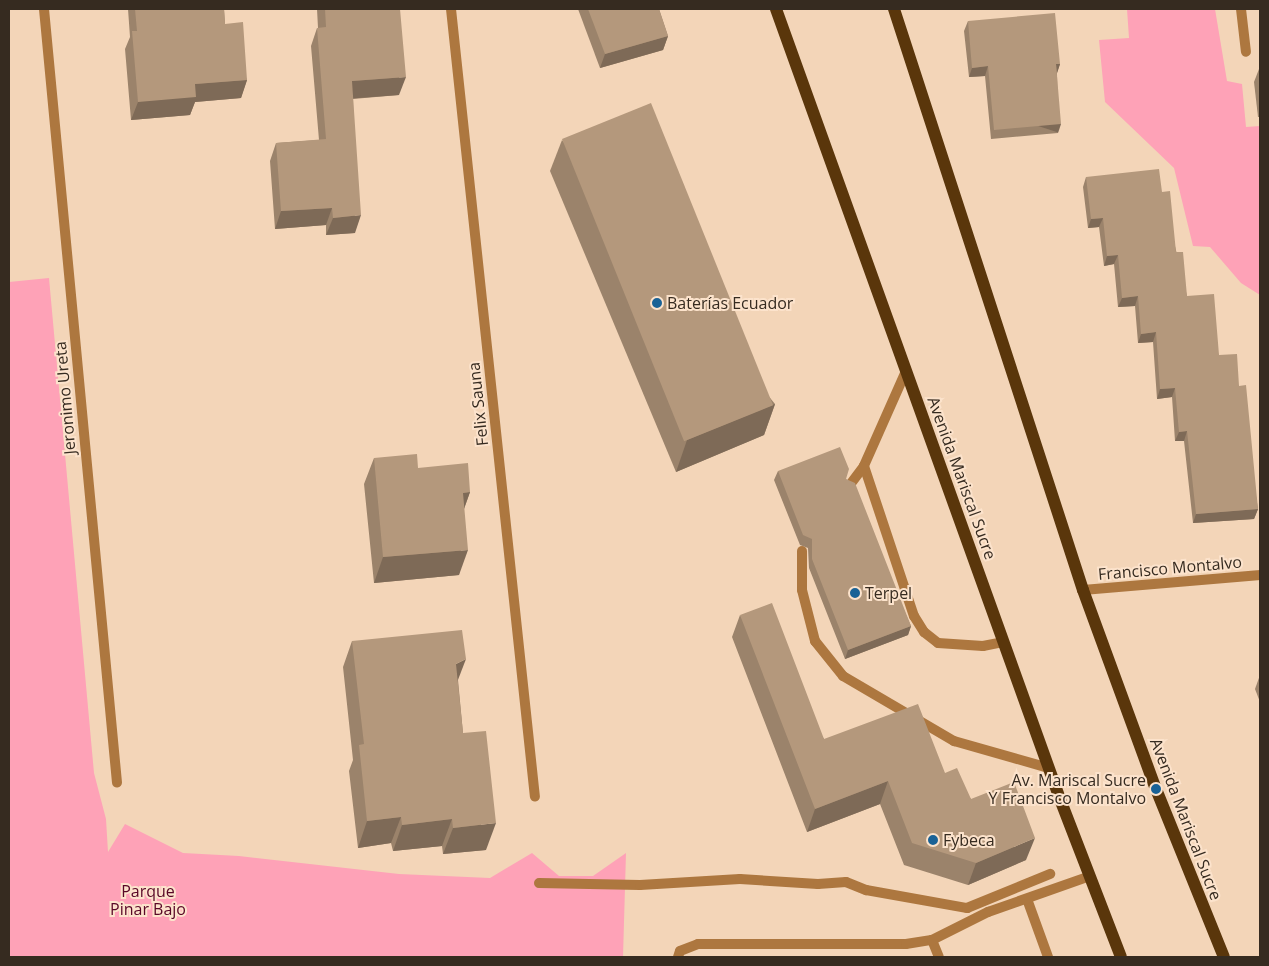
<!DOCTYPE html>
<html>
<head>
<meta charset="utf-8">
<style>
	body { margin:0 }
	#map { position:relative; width:1269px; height:966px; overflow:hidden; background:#f3d5b8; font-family:"Open Sans",sans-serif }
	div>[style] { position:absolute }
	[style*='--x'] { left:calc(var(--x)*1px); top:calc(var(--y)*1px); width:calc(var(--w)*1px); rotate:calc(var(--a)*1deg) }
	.green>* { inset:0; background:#fea2b7 }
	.service>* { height:10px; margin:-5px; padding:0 5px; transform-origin:5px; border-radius:5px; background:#ad773f }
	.pedestrian>* { height:10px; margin:-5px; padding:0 5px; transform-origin:5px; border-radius:5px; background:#ad773f }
	.minor>* { height:10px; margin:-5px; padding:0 5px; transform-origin:5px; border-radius:5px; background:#ad773f }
	.primary>* { height:12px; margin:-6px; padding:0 6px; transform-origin:6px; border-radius:6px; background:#5a360b }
	.wall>* { inset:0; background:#9b836b }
	.shaded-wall>* { inset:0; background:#7e6a57; transform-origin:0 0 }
	.building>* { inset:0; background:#b4987c; transform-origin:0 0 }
	.dots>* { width:14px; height:14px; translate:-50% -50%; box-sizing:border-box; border:2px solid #fce3cc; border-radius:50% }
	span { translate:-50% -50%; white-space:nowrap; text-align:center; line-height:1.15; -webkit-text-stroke:4px #fce3cc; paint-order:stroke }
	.poi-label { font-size:16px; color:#362b20 }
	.left { translate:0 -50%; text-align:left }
	.right { translate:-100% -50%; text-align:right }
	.street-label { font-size:16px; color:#362b20 }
	.park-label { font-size:16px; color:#590727 }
	.frame { position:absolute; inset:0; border:10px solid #362b20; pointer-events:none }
</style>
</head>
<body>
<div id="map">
	<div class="green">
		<div style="clip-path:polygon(1127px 9px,1215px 9px,1227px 81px,1242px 84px,1246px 127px,1260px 126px,1260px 295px,1241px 283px,1210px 247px,1193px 246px,1174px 168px,1105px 102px,1099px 40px,1129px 38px)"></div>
		<div style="clip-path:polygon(49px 278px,94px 773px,106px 819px,108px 852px,125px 824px,183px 853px,239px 856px,399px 874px,490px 878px,532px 853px,559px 876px,593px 876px,626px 853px,623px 957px,9px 957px,9px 282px)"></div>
	</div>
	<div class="service">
		<div style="--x:1241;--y:9;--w:43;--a:83.4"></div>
		<div style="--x:906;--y:371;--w:104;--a:113.9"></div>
		<div style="--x:864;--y:466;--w:158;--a:71.6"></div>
		<div style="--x:914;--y:616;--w:19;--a:58"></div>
		<div style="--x:924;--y:632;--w:18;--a:38"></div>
		<div style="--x:938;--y:643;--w:45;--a:3.8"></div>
		<div style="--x:983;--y:646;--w:20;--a:-11"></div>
		<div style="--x:849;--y:486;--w:25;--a:-53"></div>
		<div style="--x:802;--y:551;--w:39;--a:90"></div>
		<div style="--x:802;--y:590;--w:53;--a:75.7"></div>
		<div style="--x:815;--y:641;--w:45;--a:51.3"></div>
		<div style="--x:843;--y:676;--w:129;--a:30.4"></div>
		<div style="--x:954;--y:741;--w:99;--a:15.9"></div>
		<div style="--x:1027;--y:899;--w:62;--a:70.1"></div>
		<div style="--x:932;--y:940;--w:18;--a:68"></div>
		<div style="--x:678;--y:957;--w:6;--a:-72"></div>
		<div style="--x:680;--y:951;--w:19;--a:-21"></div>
		<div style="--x:698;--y:944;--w:208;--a:0"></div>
		<div style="--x:906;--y:944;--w:26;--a:-9"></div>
		<div style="--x:932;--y:940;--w:63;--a:-26.6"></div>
		<div style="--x:988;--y:912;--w:108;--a:-19.4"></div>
	</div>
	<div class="pedestrian">
		<div style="--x:539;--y:883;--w:101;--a:1.1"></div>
		<div style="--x:640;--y:885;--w:100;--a:-3.4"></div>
		<div style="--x:740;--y:879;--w:78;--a:3.7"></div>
		<div style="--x:818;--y:884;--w:28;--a:-4"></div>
		<div style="--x:846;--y:882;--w:22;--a:22"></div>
		<div style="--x:866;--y:890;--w:103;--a:10.1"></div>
		<div style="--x:967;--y:908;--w:90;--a:-22.3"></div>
	</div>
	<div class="minor">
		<div style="--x:44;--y:9;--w:777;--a:84.61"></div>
		<div style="--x:451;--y:9;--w:792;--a:83.92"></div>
		<div style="--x:1083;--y:590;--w:178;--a:-4.8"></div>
	</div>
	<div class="primary">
		<div style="--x:776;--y:9;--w:839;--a:70.23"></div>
		<div style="--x:1060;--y:799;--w:169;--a:68.9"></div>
		<div style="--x:894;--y:9;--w:611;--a:71.98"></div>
		<div style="--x:1083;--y:590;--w:212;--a:69.9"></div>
		<div style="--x:1156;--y:789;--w:181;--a:68"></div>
	</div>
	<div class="wall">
		<div style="clip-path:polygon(128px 9px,224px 9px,225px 24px,247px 80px,241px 98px,195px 102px,190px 115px,131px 120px,125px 49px,130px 37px)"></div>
		<div style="clip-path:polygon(317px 9px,400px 9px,399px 95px,353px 99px,355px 233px,326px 235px,326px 225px,275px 229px,270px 161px,276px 143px,319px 140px,311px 46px,317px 28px,318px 28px)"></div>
		<div style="clip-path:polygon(578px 9px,659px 9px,668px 36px,663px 50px,600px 68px)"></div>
		<div style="clip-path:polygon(968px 21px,1060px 64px,1057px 73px,1058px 133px,991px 139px,985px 76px,969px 77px,964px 31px)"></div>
		<div style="clip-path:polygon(1259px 69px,1260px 69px,1260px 117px,1258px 117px,1254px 82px)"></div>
		<div style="clip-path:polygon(562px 140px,775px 404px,764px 435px,676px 472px,550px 171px)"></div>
		<div style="clip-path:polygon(1086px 177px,1162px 192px,1187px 296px,1219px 355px,1239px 386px,1258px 509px,1254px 519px,1193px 523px,1184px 441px,1175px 441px,1172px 397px,1157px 399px,1153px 342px,1138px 343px,1135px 306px,1118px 307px,1114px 264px,1104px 266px,1099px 227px,1088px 228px,1083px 187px)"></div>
		<div style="clip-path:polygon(374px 458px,418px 468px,470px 492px,464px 509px,459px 575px,374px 583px,364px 484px)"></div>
		<div style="clip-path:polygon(778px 471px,846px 479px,911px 626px,908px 635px,845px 659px,809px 568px,808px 548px,800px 545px,774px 480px)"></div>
		<div style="clip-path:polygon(740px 615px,824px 739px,945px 773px,971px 799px,1026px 860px,968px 885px,904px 865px,880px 804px,807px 832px,732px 637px)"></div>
		<div style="clip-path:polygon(352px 641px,458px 680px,463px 733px,486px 850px,443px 854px,442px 846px,393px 851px,391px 843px,358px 848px,349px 771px,353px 760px,343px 667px)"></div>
		<div style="clip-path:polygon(1260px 675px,1260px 702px,1255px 689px)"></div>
	</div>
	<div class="shaded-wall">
		<div style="clip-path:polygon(668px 36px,663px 50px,600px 68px,605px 54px)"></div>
		<div style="clip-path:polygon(1056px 64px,1060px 64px,1057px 73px)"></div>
		<div style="clip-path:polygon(988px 66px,985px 76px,969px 77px,972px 68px)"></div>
		<div style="clip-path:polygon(406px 77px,399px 95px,345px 99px,352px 81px)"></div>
		<div style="clip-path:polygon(247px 80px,241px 98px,195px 102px,190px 115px,131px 120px,138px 102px,195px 84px)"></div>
		<div style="left:1061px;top:124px;width:9px;height:67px;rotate:108deg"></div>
		<div style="clip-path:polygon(332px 208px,326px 225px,275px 229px,281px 211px)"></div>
		<div style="clip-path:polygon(361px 215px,355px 233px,326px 235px,333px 218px)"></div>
		<div style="clip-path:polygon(1103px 218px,1099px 227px,1088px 228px,1091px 219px)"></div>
		<div style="clip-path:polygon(1118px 255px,1114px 264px,1104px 266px,1107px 256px)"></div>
		<div style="clip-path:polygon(1138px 296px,1135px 306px,1118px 307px,1122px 298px)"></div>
		<div style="clip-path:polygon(1156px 332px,1153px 342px,1138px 343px,1141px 334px)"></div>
		<div style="clip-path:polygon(1175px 388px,1172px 397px,1157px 399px,1160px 389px)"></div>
		<div style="clip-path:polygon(775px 404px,764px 435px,676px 472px,687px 440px)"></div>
		<div style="clip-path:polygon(1187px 431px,1184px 441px,1175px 441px,1179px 432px)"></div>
		<div style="clip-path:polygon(470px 492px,461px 517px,463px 493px)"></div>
		<div style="clip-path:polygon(1258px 509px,1254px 519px,1193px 523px,1196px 514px)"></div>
		<div style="clip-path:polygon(468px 550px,459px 575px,374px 583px,383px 557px)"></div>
		<div style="clip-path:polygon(911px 626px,908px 635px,845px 659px,848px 650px)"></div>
		<div style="clip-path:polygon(466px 659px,456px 685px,456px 664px)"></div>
		<div style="clip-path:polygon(888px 781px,880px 804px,807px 832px,815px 809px)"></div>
		<div style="clip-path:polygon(401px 817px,391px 843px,358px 848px,367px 821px)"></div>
		<div style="clip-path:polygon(452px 819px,442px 846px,393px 851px,402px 825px)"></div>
		<div style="clip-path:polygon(496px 823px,486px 850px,443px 854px,453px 828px)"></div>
		<div style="clip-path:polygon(1035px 838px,1026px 860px,968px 885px,976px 863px)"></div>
	</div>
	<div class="building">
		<div style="clip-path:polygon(135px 9px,224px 9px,225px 24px,243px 22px,247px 80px,195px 84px,196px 97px,138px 102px,132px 31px,137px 31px)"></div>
		<div style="clip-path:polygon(325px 9px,400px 9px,406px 77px,352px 81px,361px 215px,333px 218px,332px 208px,281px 211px,276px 143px,326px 139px,317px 28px,326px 27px)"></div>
		<div style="clip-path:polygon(588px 9px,659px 9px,668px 36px,605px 54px)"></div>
		<div style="clip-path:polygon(1055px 13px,1060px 64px,1056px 64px,1061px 124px,994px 130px,988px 66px,972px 68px,968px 21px)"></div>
		<div style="clip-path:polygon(1259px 69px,1260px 69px,1260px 83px)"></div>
		<div style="left:651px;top:103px;width:326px;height:96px;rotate:68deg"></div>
		<div style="clip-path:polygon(1159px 169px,1162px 192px,1170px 191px,1176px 252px,1183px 252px,1187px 296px,1214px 294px,1219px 355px,1237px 354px,1239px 386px,1246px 385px,1258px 509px,1196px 514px,1187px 431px,1179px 432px,1175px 388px,1160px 389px,1156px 332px,1141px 334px,1138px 296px,1122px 298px,1118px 255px,1107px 256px,1103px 218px,1091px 219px,1086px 177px)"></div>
		<div style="clip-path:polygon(840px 447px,849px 469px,846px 479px,855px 483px,911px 626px,848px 650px,812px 559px,812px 539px,803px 535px,778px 471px)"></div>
		<div style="clip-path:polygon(417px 454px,418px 468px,468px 463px,470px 492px,463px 493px,468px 550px,383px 557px,374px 458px)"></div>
		<div style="clip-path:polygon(772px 603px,824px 739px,918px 704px,945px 773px,957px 768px,971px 799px,1014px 782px,1035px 838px,976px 863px,912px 843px,888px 781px,815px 809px,740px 615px)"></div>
		<div style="clip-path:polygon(462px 630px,466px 659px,456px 664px,463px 733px,486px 731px,496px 823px,453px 828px,452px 819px,402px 825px,401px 817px,367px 821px,359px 745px,364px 744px,352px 641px)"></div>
	</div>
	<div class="dots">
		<div style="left:657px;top:303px;background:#1a6296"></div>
		<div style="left:855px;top:593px;background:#1a6296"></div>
		<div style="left:1156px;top:789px;background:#1a6296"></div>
		<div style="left:933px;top:840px;background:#1a6296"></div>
	</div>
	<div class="poi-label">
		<span class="left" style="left:667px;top:303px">Baterías Ecuador</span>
		<span class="left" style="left:865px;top:593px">Terpel</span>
		<span class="right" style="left:1146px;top:789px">Av. Mariscal Sucre<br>Y Francisco Montalvo</span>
		<span class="left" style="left:943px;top:840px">Fybeca</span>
	</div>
	<div class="street-label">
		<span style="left:65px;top:398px;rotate:-95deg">Jeronimo Ureta</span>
		<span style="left:478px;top:404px;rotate:-96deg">Felix Sauna</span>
		<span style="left:962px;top:478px;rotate:70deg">Avenida Mariscal Sucre</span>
		<span style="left:1170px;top:568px;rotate:-5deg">Francisco Montalvo</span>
		<span style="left:1186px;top:819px;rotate:69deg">Avenida Mariscal Sucre</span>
	</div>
	<div class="park-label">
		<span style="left:148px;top:900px">Parque<br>Pinar Bajo</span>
	</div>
	<div class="frame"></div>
</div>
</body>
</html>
